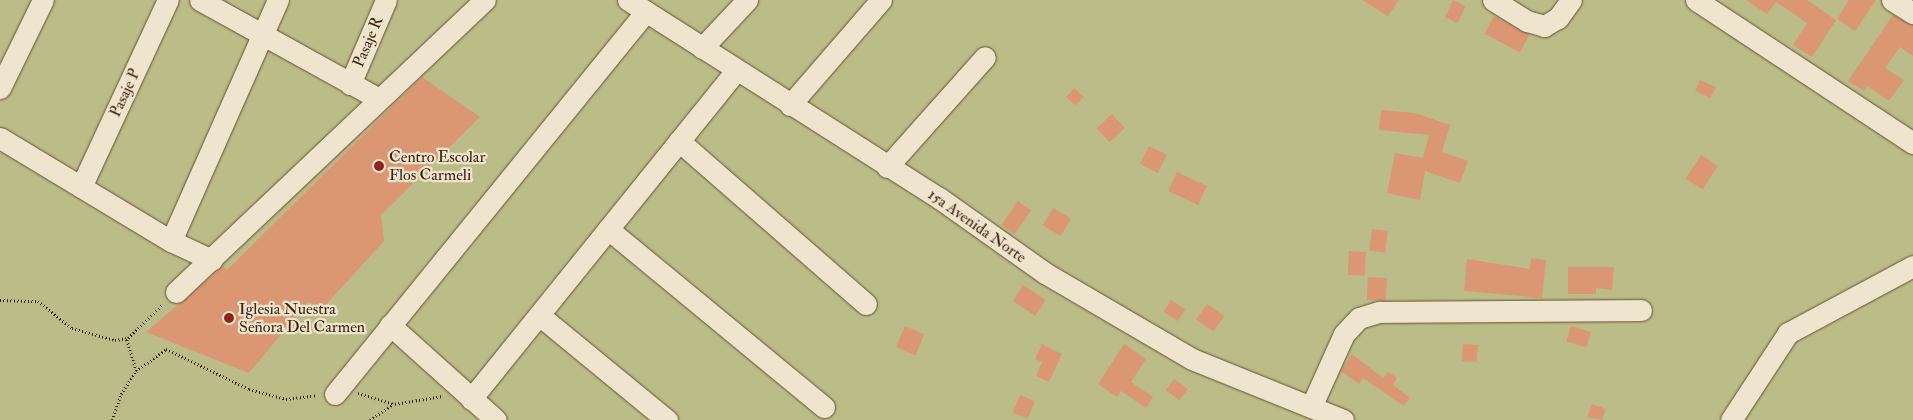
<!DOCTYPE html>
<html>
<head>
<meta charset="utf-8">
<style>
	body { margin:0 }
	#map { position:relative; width:1913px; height:420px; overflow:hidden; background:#e6d6b4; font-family:"IM FELL Double Pica",serif }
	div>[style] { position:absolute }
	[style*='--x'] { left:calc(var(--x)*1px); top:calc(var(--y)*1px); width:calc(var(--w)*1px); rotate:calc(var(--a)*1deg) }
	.green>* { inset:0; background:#bcbc88; transform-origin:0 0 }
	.building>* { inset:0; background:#db9774; transform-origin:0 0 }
	.path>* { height:2.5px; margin-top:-1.25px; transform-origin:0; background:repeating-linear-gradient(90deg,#3b2309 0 1px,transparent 0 3.5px) }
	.roads { filter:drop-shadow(0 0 1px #665034) drop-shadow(0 0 1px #665034) }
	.minor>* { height:21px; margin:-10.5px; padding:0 10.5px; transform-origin:10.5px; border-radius:10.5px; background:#efe4ce }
	.dots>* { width:14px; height:14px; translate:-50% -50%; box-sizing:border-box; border:2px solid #efe4ce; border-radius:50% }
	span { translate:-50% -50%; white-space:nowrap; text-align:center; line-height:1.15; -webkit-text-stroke:4.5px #efe4ce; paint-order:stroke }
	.street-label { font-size:16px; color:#3b2309 }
	.poi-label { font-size:16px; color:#3b2309 }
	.left { translate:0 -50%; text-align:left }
</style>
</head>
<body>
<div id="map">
	<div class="green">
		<div style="left:0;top:0;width:1913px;height:420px"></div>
	</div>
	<div class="building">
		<div style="clip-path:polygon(1362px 0,1399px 0,1388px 16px)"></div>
		<div style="left:1453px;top:0;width:14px;height:19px;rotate:25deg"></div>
		<div style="clip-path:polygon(1746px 0,1807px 0,1836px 20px,1812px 57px,1793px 45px,1807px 23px,1776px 2px,1767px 14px)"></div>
		<div style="clip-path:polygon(1849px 0,1876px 0,1855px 31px,1837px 19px)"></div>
		<div style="clip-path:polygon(1893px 15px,1913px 25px,1913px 56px,1900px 47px,1885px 68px,1904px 80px,1889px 101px,1867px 86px,1864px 91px,1848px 81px)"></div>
		<div style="left:1494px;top:16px;width:40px;height:20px;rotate:28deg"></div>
		<div style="clip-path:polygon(422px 77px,480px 117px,381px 215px,384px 241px,323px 308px,308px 302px,249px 373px,146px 332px,223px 266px,227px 270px)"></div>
		<div style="left:1700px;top:80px;width:17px;height:12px;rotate:24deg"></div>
		<div style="left:1074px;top:88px;width:13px;height:12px;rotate:42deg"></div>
		<div style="clip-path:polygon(1381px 110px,1415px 113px,1450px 125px,1442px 152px,1468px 161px,1460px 183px,1425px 171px,1420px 200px,1387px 193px,1395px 153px,1423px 158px,1429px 135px,1379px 130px)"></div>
		<div style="left:1112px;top:114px;width:19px;height:21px;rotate:47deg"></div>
		<div style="left:1149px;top:146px;width:20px;height:20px;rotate:27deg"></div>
		<div style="left:1701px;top:155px;width:20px;height:28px;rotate:33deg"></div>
		<div style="left:1177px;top:172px;width:33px;height:21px;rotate:25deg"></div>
		<div style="left:1018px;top:201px;width:16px;height:29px;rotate:35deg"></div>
		<div style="left:1053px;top:208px;width:21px;height:20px;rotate:31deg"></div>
		<div style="left:1372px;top:229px;width:16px;height:22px;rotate:7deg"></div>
		<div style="left:1349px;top:251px;width:17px;height:24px;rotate:3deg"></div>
		<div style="clip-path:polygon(1531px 258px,1546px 260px,1542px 298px,1464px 291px,1467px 259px,1530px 269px)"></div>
		<div style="clip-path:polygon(1568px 267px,1614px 267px,1612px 290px,1596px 288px,1596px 294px,1568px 294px)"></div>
		<div style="left:1368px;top:277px;width:19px;height:23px;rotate:3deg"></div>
		<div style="left:1023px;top:285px;width:27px;height:19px;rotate:33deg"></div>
		<div style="left:1171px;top:300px;width:17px;height:14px;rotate:33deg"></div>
		<div style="left:1207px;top:304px;width:21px;height:19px;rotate:35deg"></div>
		<div style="left:905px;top:326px;width:21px;height:23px;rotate:23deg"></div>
		<div style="left:1571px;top:326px;width:21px;height:16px;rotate:17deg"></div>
		<div style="clip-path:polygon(1042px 344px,1062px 354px,1049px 382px,1036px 376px,1042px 362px,1035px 359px)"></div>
		<div style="clip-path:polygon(1124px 344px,1146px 359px,1131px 382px,1153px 397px,1146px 408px,1121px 391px,1117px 397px,1098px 384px)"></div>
		<div style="left:1463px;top:344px;width:15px;height:17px;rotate:4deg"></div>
		<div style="clip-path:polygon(1352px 354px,1383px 378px,1388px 372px,1397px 378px,1393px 385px,1410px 398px,1404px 406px,1363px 378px,1359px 384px,1341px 371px)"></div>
		<div style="left:1174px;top:379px;width:17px;height:14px;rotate:36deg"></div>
		<div style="left:1020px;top:395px;width:16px;height:19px;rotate:22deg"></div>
		<div style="clip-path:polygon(1592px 404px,1606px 409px,1602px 420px,1587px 417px)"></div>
	</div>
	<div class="path">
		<div style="--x:0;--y:300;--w:38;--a:2"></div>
		<div style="--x:38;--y:301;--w:43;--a:38.5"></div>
		<div style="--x:72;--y:328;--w:45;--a:15.6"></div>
		<div style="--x:115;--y:340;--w:13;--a:-9"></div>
		<div style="--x:128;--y:338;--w:49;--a:-44.2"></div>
		<div style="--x:136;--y:371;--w:37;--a:-36"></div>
		<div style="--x:166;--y:349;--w:92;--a:25.7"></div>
		<div style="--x:249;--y:389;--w:38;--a:15"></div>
		<div style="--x:286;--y:399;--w:31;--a:-7"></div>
		<div style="--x:358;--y:393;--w:39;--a:17"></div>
		<div style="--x:395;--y:404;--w:48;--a:-9.7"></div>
		<div style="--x:112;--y:420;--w:28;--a:-71"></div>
		<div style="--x:121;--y:394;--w:27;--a:-57"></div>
		<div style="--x:136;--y:371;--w:34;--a:-107"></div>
		<div style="--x:370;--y:420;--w:28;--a:-35"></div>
	</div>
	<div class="roads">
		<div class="minor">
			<div style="--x:200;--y:0;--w:205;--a:28.9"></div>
			<div style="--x:628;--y:0;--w:369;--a:32.5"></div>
			<div style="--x:939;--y:198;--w:130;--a:35.3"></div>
			<div style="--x:1045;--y:273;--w:170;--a:30.3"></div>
			<div style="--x:1192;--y:359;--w:163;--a:22"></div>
			<div style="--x:1493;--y:0;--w:40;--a:32"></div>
			<div style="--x:1527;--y:21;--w:18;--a:16"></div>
			<div style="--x:1544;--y:26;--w:16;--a:-30"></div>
			<div style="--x:1558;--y:18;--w:22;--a:-54"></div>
			<div style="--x:1696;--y:0;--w:260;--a:33.4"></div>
			<div style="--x:1892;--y:0;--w:25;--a:32"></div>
			<div style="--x:702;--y:48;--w:66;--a:-46.8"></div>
			<div style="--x:350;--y:84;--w:91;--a:-66.8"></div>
			<div style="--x:0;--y:88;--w:98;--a:-64"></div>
			<div style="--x:790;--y:105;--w:139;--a:-49.1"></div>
			<div style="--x:0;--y:138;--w:200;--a:31.1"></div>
			<div style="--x:171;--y:241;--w:45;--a:24.9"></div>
			<div style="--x:679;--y:141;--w:248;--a:41.1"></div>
			<div style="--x:887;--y:167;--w:147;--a:-48.3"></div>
			<div style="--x:81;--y:187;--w:206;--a:-65.1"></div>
			<div style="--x:608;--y:229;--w:280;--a:39.5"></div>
			<div style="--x:171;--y:241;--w:264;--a:-66.1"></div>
			<div style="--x:176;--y:292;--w:425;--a:-43.4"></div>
			<div style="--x:539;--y:315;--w:166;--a:39.4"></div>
			<div style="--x:390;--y:325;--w:142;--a:41.9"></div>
			<div style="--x:335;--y:394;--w:493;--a:-50.9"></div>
			<div style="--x:471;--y:399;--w:422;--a:-51.1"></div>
			<div style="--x:1311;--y:407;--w:80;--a:-65.7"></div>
			<div style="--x:1344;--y:334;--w:22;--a:-47"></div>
			<div style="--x:1359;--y:318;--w:21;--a:-17"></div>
			<div style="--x:1379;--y:312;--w:262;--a:-0.4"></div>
			<div style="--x:1731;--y:420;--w:104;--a:-56.8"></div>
			<div style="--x:1788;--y:333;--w:142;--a:-28.2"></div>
		</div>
	</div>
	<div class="dots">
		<div style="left:379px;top:166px;background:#8f2418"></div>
		<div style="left:229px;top:318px;background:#8f2418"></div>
	</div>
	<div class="street-label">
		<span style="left:368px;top:42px;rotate:-67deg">Pasaje R</span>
		<span style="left:125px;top:93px;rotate:-65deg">Pasaje P</span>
		<span style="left:977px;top:226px;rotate:35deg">15a Avenida Norte</span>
	</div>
	<div class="poi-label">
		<span class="left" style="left:389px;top:166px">Centro Escolar<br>Flos Carmeli</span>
		<span class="left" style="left:239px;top:318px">Iglesia Nuestra<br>Señora Del Carmen</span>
	</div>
</div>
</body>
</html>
